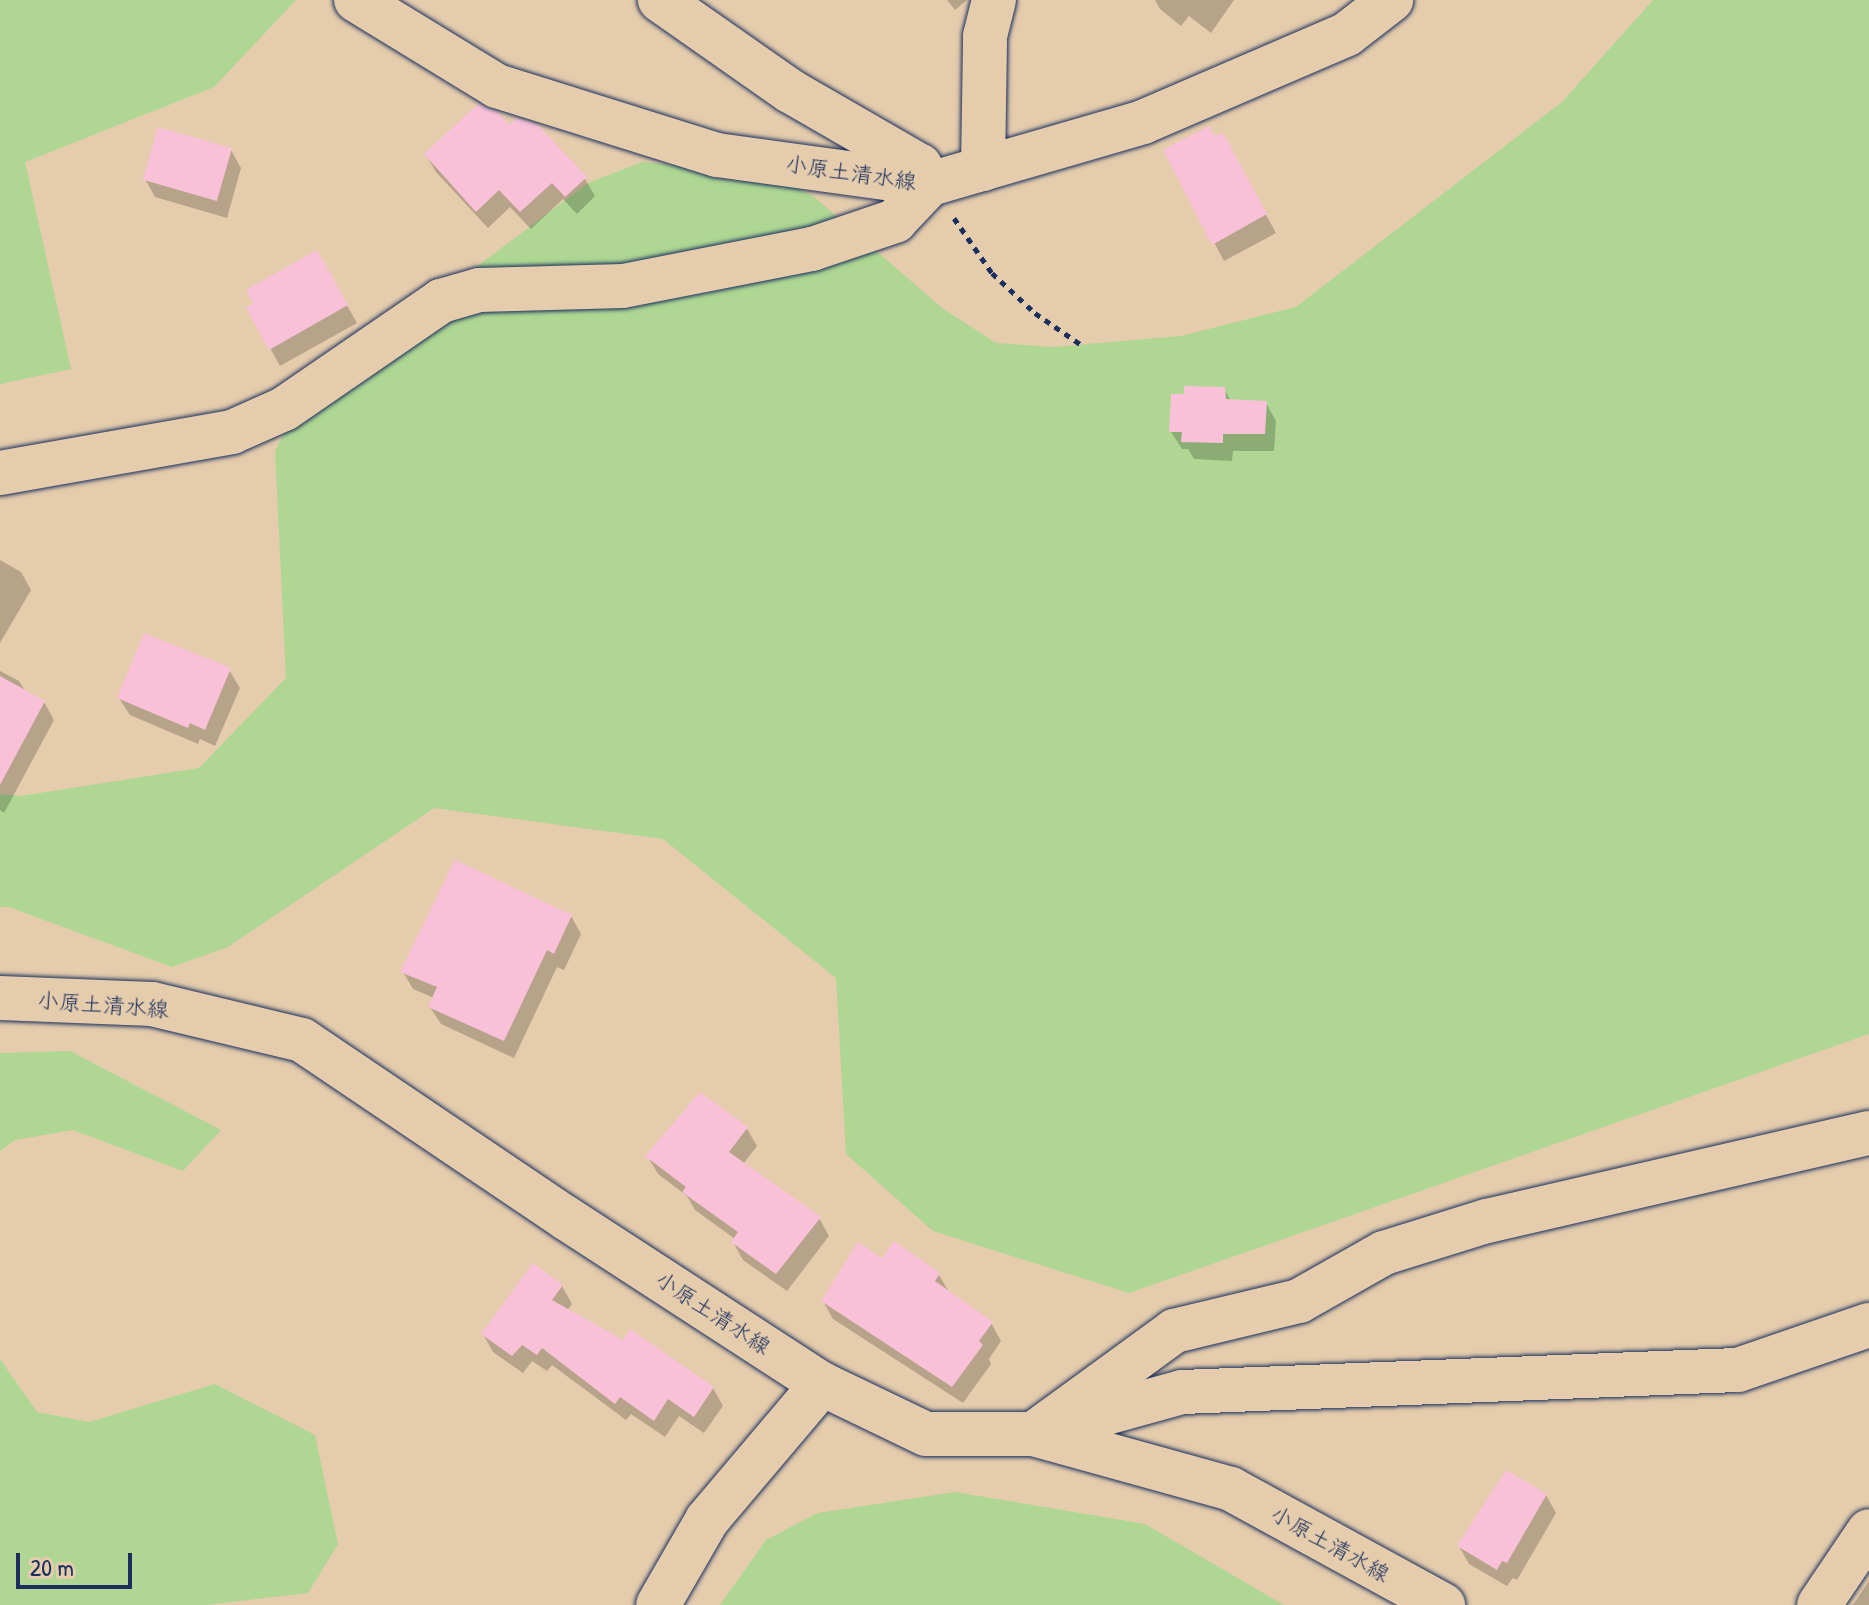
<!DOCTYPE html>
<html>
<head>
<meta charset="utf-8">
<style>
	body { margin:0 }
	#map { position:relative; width:1869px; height:1605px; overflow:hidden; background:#e4ccac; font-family:"Patrick Hand","Klee One",sans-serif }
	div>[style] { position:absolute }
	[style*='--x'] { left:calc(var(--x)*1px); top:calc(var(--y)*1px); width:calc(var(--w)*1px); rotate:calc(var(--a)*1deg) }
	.green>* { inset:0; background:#afd793 }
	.shadow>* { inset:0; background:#0003 }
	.building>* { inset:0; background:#f9c1d8; transform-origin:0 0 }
	.path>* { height:5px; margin-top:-2.5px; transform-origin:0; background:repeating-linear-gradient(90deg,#1b2f5e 0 6px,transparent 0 12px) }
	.roads { filter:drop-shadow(0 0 2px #1b2f5e) drop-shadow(0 0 2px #1b2f5e) }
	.street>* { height:44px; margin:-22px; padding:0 22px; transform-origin:22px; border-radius:22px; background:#e4ccac }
	.secondary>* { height:44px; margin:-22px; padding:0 22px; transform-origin:22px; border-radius:22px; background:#e4ccac }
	span { translate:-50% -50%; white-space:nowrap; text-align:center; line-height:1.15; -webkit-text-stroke:7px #e4ccac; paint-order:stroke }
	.street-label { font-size:22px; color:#1b2f5e }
	.scale { position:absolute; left:16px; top:1553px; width:116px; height:36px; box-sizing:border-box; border:4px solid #1b2f5e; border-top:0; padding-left:10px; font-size:24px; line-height:28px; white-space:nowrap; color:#1b2f5e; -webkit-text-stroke:6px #e4ccac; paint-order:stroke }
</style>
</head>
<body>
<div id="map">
	<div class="green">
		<div style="clip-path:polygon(0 0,296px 0,214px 87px,25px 162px,71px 369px,0 384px)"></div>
		<div style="clip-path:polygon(1653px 0,1869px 0,1869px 1034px,1129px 1293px,933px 1231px,846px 1154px,836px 978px,663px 839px,434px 808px,228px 947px,172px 967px,9px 907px,0 907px,0 794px,21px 796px,199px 768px,286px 678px,275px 451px,302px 398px,588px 183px,642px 162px,761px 173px,812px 195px,942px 308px,996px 343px,1053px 347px,1181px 336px,1296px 307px,1562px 102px)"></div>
		<div style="clip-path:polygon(70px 1051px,221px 1130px,183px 1171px,73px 1130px,15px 1140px,0 1151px,0 1053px)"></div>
		<div style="clip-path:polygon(0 1359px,37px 1412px,89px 1422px,215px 1384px,315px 1435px,338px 1544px,308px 1593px,206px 1605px,0 1605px)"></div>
		<div style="clip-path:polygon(955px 1492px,1145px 1524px,1284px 1605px,720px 1605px,766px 1540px,818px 1513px)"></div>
	</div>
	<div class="shadow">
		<div style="clip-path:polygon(947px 0,967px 0,955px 10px)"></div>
		<div style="clip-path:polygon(1155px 0,1234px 0,1211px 33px,1189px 16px,1181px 26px,1160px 9px)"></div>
		<div style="clip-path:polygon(509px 128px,585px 179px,595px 196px,577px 214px,563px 199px,531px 229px,510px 207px,488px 228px,436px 172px,426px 155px)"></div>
		<div style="clip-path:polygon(1215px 139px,1232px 153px,1276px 233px,1224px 261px,1165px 151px)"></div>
		<div style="clip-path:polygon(231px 150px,241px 168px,227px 218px,155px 197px,145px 179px)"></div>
		<div style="clip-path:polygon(316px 252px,357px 323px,280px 366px,248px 308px)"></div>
		<div style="clip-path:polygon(1224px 389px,1231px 401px,1266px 403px,1276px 421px,1274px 451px,1233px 451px,1232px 461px,1194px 459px,1188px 449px,1182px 449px,1171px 432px)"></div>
		<div style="clip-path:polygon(0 560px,21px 572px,31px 590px,0 643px)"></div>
		<div style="clip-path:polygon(229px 670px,240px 688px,215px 746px,200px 739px,198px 744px,130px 715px,119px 698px)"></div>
		<div style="clip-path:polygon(0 671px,19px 681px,26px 692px,44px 702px,54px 720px,4px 813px,0 810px)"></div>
		<div style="clip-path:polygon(571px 916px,581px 934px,564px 970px,557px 967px,514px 1058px,441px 1024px,430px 1007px,434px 998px,413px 989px,403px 972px)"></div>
		<div style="clip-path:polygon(747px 1129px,757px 1146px,743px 1164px,819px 1218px,829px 1236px,787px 1291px,743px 1260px,733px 1242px,735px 1239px,695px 1210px,687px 1196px,658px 1174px,648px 1157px)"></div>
		<div style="clip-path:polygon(883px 1261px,939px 1275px,949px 1292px,991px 1323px,1001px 1341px,989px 1359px,991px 1364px,963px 1403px,833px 1319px,823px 1301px)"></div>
		<div style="clip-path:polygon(562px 1286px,572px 1304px,567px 1311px,713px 1388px,723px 1406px,704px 1433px,679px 1416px,665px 1437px,631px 1414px,626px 1420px,552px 1365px,547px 1371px,532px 1361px,523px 1373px,493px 1352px,483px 1334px)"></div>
		<div style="clip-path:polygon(1546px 1495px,1556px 1513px,1517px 1580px,1513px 1578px,1507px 1586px,1469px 1564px,1459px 1546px)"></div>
		<div style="clip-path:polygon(1869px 1581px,1869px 1605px,1853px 1605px)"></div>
	</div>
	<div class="building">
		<div style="clip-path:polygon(478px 104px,498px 113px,509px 125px,516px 118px,538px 125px,587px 177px,565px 197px,552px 183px,520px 212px,499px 190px,476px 212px,424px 154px)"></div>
		<div style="clip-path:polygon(1209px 126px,1215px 136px,1223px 133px,1267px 214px,1212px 245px,1163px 150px)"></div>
		<div style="left:158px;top:127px;width:77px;height:55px;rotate:16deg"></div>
		<div style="clip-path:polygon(317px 250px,348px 305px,269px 350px,246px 308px,253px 303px,246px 290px)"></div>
		<div style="clip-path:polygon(1184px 386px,1225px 387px,1226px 399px,1267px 401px,1265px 434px,1223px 434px,1223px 443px,1181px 442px,1182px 432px,1169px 432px,1171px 394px,1184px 394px)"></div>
		<div style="clip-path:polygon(144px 633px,231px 668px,205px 730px,190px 723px,188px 728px,117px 698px)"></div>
		<div style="clip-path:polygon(0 676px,45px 701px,0 785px)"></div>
		<div style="clip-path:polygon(455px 860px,572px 915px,554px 954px,547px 950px,504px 1041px,428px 1007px,437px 987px,400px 972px)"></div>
		<div style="clip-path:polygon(700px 1092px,748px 1127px,729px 1152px,821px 1217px,776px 1274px,731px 1242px,738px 1232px,682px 1192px,686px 1187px,645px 1156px)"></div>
		<div style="clip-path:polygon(894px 1241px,940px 1273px,935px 1281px,993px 1322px,979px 1341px,983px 1345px,952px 1387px,821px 1301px,858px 1242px,882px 1258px)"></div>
		<div style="clip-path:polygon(533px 1263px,563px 1285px,552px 1300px,623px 1340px,630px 1329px,714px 1387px,694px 1417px,668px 1399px,654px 1421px,620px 1397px,615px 1404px,542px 1348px,537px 1355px,522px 1345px,512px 1356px,481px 1334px)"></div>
		<div style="clip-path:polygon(1506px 1470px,1547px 1494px,1507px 1563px,1502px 1561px,1497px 1570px,1457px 1546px)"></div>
	</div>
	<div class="path">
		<div style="--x:954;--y:218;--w:67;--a:55.4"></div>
		<div style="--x:992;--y:273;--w:59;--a:42.9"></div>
		<div style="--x:1035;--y:313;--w:58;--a:34.5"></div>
	</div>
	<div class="roads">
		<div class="street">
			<div style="--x:983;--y:169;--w:133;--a:-89.1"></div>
			<div style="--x:985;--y:36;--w:37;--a:-76"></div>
			<div style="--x:0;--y:473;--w:236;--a:-10"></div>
			<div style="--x:232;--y:432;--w:57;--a:-23.9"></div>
			<div style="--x:284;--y:409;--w:191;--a:-34.5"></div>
			<div style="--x:441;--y:301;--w:40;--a:-16"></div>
			<div style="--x:479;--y:290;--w:144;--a:-1.6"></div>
			<div style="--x:623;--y:286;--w:193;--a:-11.1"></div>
			<div style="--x:812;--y:249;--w:88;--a:-18.6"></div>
			<div style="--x:895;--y:221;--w:51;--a:-46.6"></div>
			<div style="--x:930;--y:184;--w:21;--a:-119"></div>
			<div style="--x:920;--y:166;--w:150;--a:-150"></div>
			<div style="--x:790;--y:91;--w:159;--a:-145"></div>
			<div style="--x:1063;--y:1425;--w:123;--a:-15.5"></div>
			<div style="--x:1182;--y:1392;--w:556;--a:-2.27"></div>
			<div style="--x:1738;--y:1370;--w:139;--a:-19"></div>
			<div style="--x:1033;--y:1434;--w:175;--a:-36.1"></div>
			<div style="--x:1174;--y:1331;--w:129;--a:-13.5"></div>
			<div style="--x:1299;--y:1301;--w:98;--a:-29.5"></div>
			<div style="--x:1384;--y:1253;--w:108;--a:-17.3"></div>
			<div style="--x:1487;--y:1221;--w:392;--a:-13"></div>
			<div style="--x:658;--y:1605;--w:98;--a:-60"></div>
			<div style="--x:707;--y:1520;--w:178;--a:-49.8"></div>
			<div style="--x:1819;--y:1605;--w:89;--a:-56"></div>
		</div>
		<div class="secondary">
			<div style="--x:356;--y:0;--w:165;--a:31.4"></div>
			<div style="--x:497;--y:86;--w:231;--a:17.4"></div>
			<div style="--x:717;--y:155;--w:215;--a:7.8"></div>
			<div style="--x:930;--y:184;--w:222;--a:-16.2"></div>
			<div style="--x:1143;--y:122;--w:222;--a:-23.3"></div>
			<div style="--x:1347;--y:34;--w:56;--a:-37.7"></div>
			<div style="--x:0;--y:998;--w:152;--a:2.3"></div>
			<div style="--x:152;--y:1004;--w:154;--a:13.5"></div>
			<div style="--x:302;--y:1040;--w:318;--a:34"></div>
			<div style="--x:566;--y:1218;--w:305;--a:33"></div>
			<div style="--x:822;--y:1384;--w:115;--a:25.7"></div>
			<div style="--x:926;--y:1434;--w:107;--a:0"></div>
			<div style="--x:1033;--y:1434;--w:205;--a:15.5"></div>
			<div style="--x:1231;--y:1489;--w:242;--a:28.7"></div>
		</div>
	</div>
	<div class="street-label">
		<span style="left:851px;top:173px;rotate:8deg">小原土清水線</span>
		<span style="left:103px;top:1005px;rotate:4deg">小原土清水線</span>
		<span style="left:713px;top:1313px;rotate:33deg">小原土清水線</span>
		<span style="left:1330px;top:1544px;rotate:29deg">小原土清水線</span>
	</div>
	<div class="scale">20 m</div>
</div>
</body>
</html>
